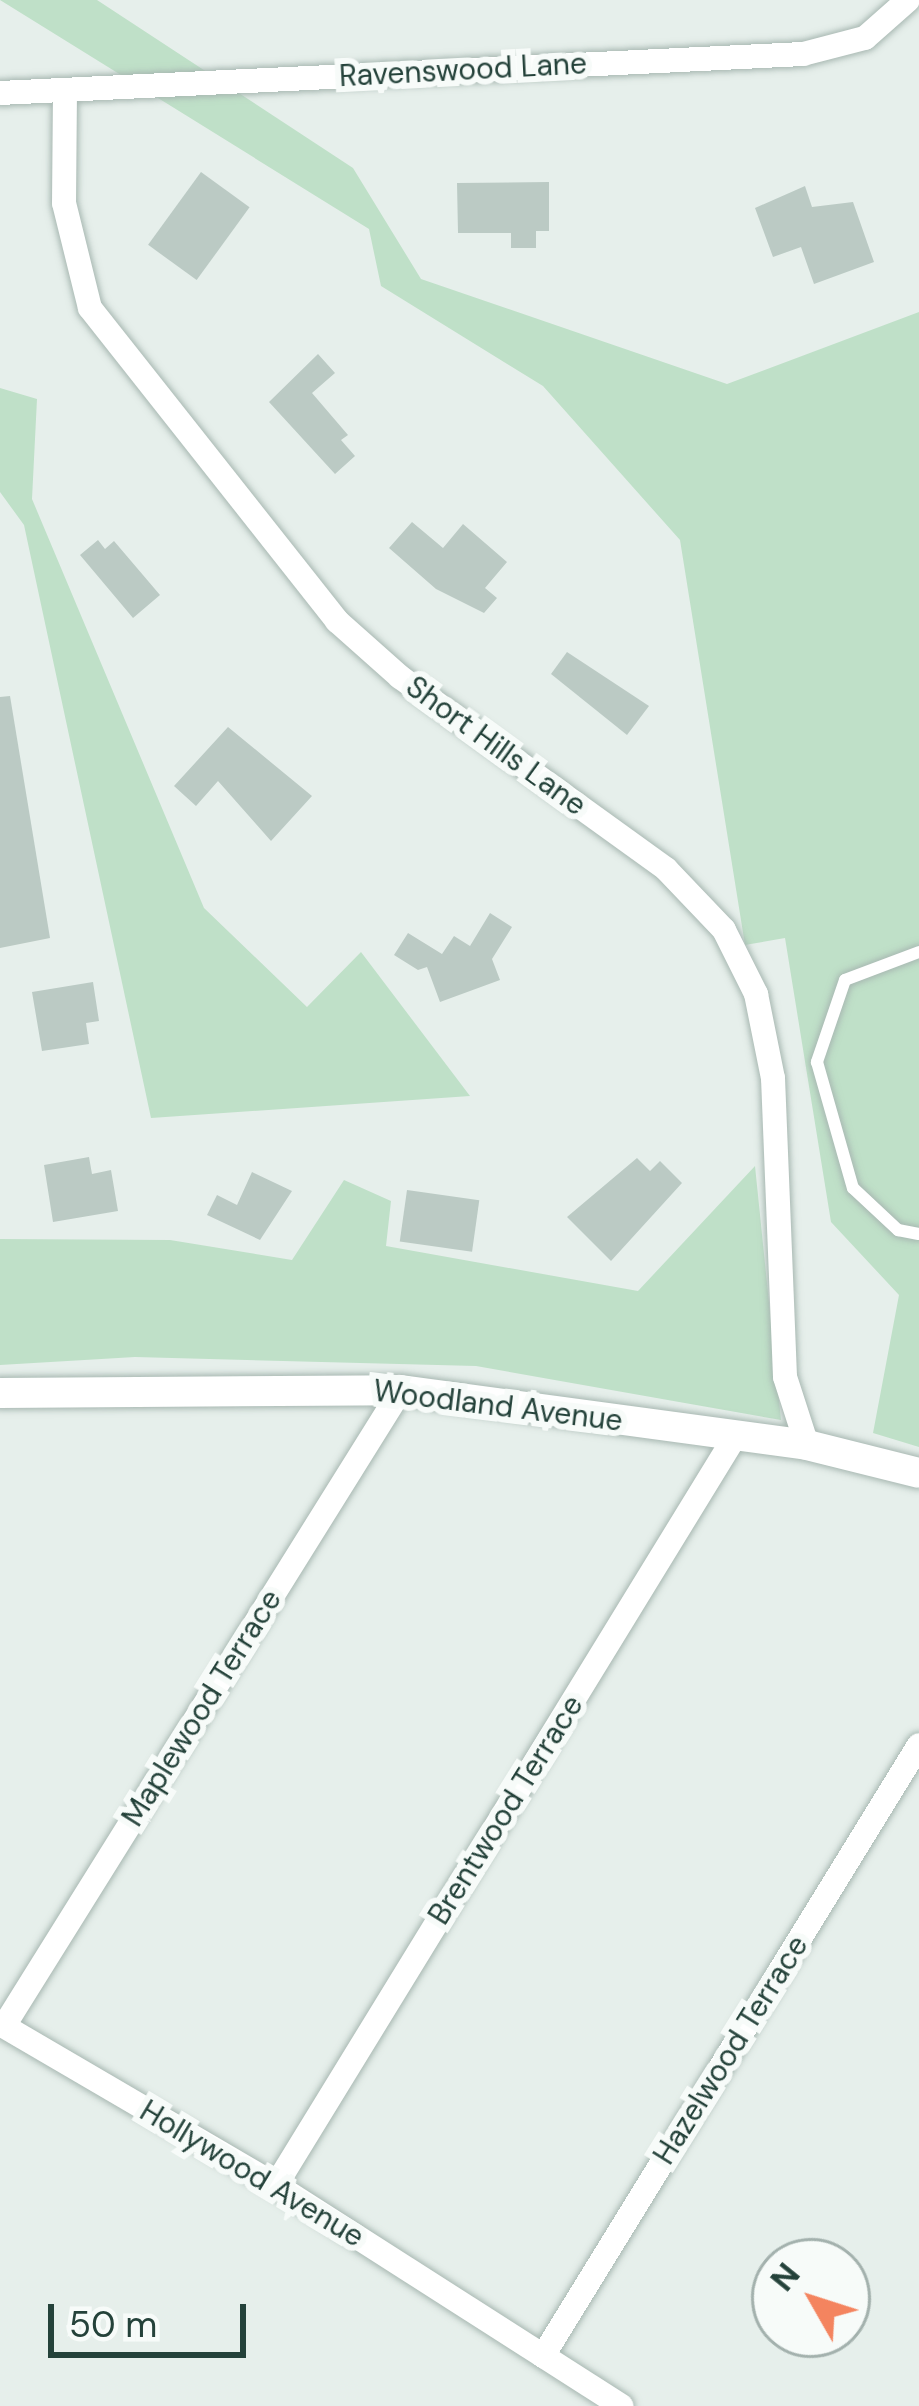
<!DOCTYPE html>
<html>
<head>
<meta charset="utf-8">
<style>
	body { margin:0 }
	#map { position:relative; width:919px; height:2406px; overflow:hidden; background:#e6efeb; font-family:"DM Sans",sans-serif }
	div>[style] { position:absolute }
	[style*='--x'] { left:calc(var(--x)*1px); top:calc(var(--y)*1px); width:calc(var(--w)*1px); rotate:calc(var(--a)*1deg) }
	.green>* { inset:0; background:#bfe0c8 }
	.building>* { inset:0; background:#bbcac4; transform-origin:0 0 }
	.roads { filter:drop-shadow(0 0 3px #a8b8b2) drop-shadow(0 0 3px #a8b8b2) }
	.service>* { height:12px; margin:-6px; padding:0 6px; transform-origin:6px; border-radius:6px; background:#fff }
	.minor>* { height:24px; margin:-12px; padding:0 12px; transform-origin:12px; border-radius:12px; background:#fff }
	.tertiary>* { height:30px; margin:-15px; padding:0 15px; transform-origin:15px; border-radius:15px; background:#fff }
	span { translate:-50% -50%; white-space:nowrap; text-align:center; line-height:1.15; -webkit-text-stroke:12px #f7fbf9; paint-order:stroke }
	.street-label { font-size:30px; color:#24423a }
	.north { position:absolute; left:751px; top:2238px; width:120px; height:120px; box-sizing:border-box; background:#f7fbf9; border:3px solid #a3b1ad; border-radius:50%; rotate:309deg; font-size:33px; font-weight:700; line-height:48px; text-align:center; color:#24423a }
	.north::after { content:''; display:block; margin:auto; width:42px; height:54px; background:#f4845f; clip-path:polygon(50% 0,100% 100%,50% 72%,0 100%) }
	.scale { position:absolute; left:48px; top:2304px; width:198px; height:54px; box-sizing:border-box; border:6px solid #24423a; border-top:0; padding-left:15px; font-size:36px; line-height:42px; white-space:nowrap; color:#24423a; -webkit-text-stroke:9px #f7fbf9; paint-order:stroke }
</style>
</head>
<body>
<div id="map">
	<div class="green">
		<div style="clip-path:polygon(0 0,97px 0,353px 168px,421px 279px,727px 384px,919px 312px,919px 1447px,873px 1433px,899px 1295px,831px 1222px,785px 938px,745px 945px,680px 540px,543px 386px,381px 286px,369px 229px)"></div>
		<div style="clip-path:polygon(0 388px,37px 399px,32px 499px,204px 908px,307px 1007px,361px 952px,470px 1096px,151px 1118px,24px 525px,0 492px)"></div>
		<div style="clip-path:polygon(755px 1166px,781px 1420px,476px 1366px,135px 1357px,0 1365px,0 1239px,170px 1240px,292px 1260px,344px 1180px,391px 1201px,386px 1246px,638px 1291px)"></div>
	</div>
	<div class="building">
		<div style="left:201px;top:172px;width:60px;height:90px;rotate:36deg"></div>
		<div style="clip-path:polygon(549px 182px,549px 231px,536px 231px,536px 248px,511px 248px,511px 233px,458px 233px,457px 183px)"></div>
		<div style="clip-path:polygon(805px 186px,812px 207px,853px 202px,874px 262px,814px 284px,801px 247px,773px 257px,755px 208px)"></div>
		<div style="clip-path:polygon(318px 354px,335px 373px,312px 393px,348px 435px,341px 440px,355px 456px,335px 474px,269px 402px)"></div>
		<div style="clip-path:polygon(412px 522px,443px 548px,463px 524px,507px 562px,485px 588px,497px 598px,484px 613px,436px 589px,389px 548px)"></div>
		<div style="clip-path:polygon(98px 540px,105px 549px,114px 541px,160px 595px,133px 618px,80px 555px)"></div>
		<div style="clip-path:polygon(567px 652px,649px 706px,627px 735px,551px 674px)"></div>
		<div style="clip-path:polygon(10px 696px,50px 938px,0 948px,0 697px)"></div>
		<div style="clip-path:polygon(228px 727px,312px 796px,271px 841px,218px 781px,196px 806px,174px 786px)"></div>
		<div style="clip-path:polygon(490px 913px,512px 927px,492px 959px,500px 980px,440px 1002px,427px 967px,418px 970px,394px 955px,408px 933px,442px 954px,454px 936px,470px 946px)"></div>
		<div style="clip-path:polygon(93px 982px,99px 1021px,86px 1023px,89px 1044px,42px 1051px,32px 992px)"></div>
		<div style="clip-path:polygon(89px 1157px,92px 1174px,111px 1170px,118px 1211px,53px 1222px,44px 1165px)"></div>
		<div style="clip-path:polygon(637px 1158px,650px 1171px,660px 1161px,682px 1183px,611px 1261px,567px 1217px)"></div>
		<div style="clip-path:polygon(252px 1172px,292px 1191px,260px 1240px,207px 1215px,217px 1195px,237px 1205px)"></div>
		<div style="left:407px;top:1190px;width:73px;height:52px;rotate:8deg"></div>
	</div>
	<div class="roads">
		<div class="service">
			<div style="--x:919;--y:952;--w:79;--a:159.3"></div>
			<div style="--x:845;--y:980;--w:87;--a:108.9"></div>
			<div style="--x:817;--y:1062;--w:131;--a:74.1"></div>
			<div style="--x:853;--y:1188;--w:62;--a:43"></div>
			<div style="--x:898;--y:1230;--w:21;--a:11"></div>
		</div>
		<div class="minor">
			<div style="--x:65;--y:90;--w:113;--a:90.5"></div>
			<div style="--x:64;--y:203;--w:108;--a:76.1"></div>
			<div style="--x:90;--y:308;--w:399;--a:51.7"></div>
			<div style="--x:337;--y:621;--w:84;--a:41.6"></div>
			<div style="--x:400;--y:677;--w:328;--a:35.8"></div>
			<div style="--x:666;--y:869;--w:84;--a:46.4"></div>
			<div style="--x:724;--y:930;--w:72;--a:63.4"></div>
			<div style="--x:756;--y:994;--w:86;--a:78.6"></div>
			<div style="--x:773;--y:1078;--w:299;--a:87.7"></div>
			<div style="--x:785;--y:1377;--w:71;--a:72.1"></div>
			<div style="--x:0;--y:93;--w:804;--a:-2.78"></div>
			<div style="--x:803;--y:54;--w:64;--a:-14.5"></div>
			<div style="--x:865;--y:38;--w:57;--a:-41.5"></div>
			<div style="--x:0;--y:2024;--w:320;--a:30.3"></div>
			<div style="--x:276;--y:2185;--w:410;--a:32.6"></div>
			<div style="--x:4;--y:2026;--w:750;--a:-58.03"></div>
			<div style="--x:276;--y:2185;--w:880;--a:-58.48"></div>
			<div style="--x:543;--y:2356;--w:717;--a:-58.39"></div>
		</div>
		<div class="tertiary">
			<div style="--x:0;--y:1393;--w:401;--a:-0.4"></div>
			<div style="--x:401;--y:1390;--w:410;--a:7.7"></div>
			<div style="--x:807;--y:1445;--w:115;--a:14"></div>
		</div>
	</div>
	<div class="street-label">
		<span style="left:463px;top:70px;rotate:-3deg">Ravenswood Lane</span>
		<span style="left:496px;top:746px;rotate:36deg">Short Hills Lane</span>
		<span style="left:498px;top:1406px;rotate:7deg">Woodland Avenue</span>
		<span style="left:202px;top:1708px;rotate:-58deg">Maplewood Terrace</span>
		<span style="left:506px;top:1810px;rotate:-58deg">Brentwood Terrace</span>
		<span style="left:731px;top:2050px;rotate:-58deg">Hazelwood Terrace</span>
		<span style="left:252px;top:2174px;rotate:31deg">Hollywood Avenue</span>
	</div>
	<div class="north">N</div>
	<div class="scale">50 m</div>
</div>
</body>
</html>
